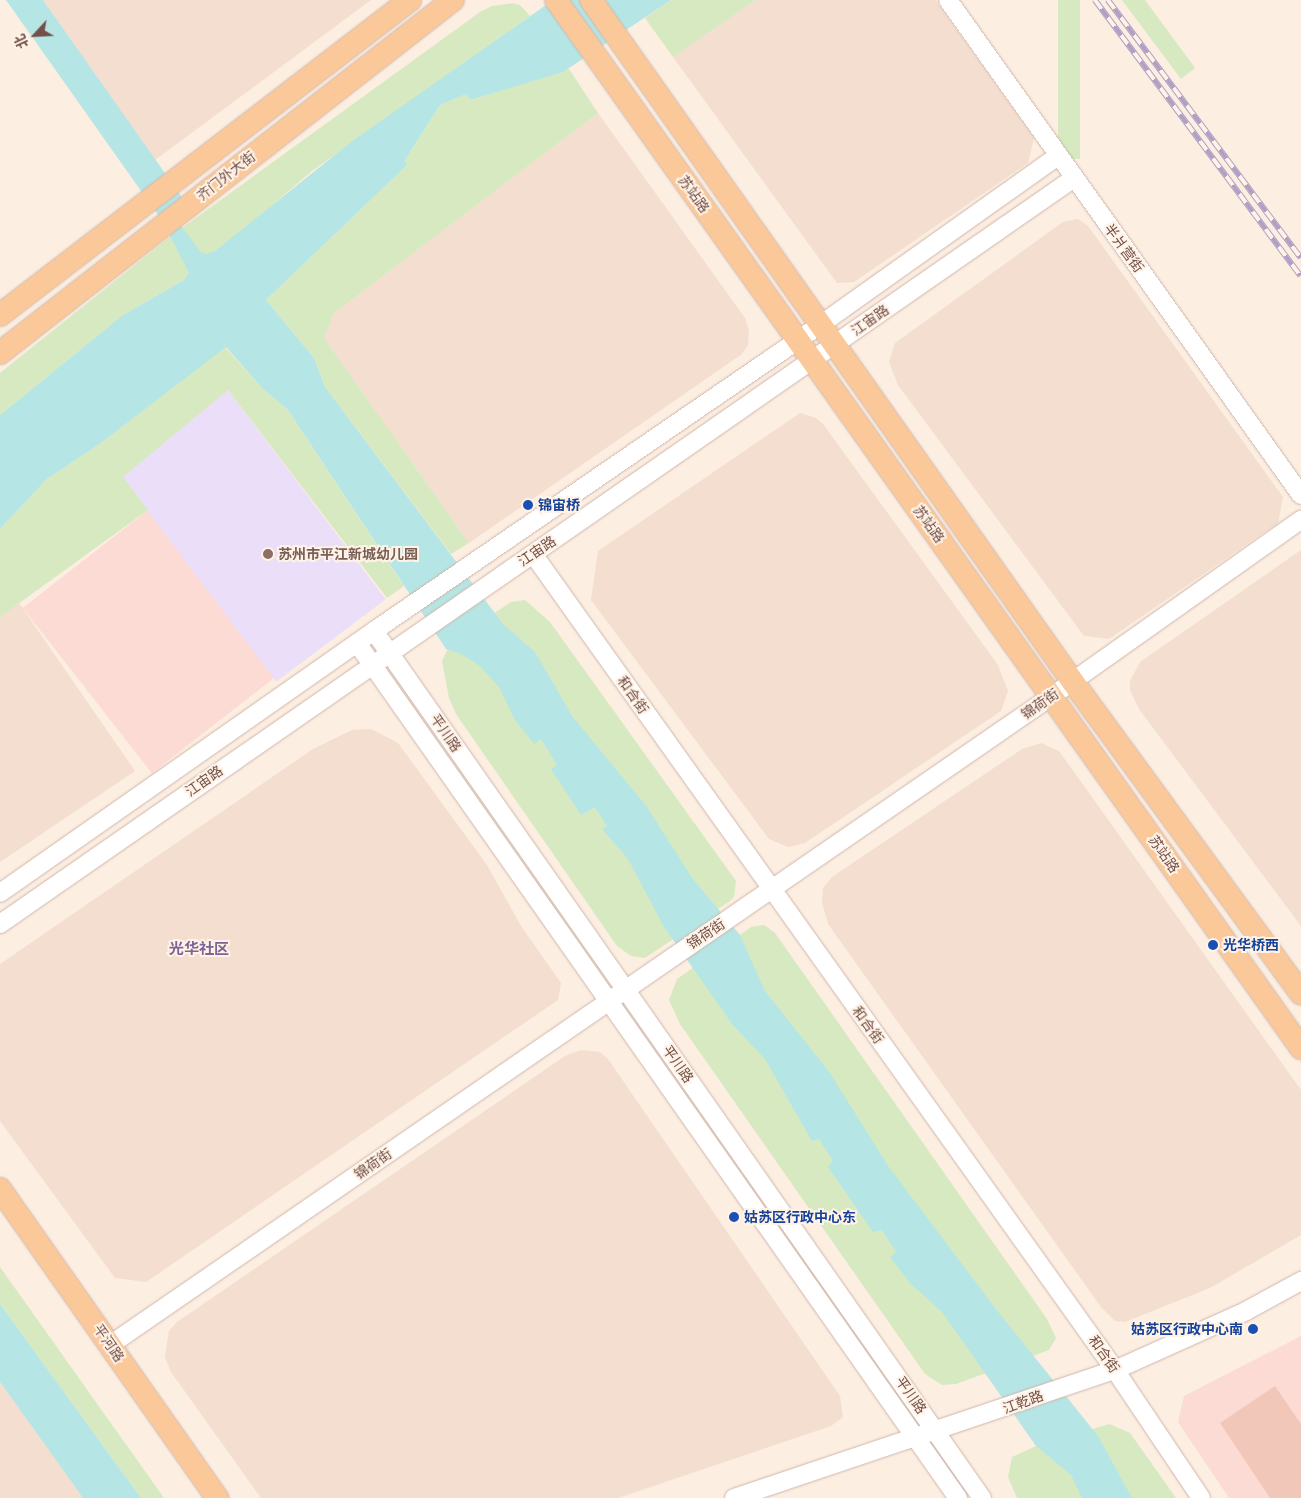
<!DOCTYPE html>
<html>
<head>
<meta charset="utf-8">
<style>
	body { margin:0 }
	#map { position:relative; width:1301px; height:1498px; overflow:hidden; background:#fceee1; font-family:Manrope,"Noto Sans SC",sans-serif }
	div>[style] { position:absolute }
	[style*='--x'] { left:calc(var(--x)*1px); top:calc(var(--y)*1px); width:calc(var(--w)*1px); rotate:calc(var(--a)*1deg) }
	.residential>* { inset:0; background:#f3decf }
	.commercial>* { inset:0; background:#fcdbd4; transform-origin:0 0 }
	.education>* { inset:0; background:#ebdef8; transform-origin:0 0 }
	.green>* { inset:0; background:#d7e9c0; transform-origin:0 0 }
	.water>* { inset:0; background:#b6e5e5 }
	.building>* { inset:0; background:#f1c7b9 }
	.roads { filter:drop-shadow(0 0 1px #cfb6ab) drop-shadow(0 0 1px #cfb6ab) }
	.minor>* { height:18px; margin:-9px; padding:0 9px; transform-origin:9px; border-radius:9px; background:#fff }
	.major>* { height:22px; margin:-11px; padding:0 11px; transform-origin:11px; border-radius:11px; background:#fbc899 }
	.rail>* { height:5.5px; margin-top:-2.75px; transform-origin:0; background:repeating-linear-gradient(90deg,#fff2e7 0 11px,#afa0c4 0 22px); box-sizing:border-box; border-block:1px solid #afa0c4 }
	.dots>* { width:14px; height:14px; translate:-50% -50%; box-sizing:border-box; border:2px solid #fff2e7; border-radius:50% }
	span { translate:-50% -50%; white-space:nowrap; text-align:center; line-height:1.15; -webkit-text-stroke:4px #fff2e7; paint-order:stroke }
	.street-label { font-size:14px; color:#735148 }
	.transit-label { font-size:14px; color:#164399; font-weight:700 }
	.left { translate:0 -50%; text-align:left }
	.right { translate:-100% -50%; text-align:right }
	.education-label { font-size:14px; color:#785e54; font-weight:700 }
	.neighbourhood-label { font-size:15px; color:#7e6496; font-weight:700 }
	.north { position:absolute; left:10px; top:10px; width:50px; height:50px; -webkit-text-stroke:4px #fff2e7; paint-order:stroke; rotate:245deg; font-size:14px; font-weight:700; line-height:20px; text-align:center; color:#735148 }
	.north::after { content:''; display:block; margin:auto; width:18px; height:22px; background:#735148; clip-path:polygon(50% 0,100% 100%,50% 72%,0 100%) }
</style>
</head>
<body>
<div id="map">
	<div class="residential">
		<div style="clip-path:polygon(43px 0,371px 0,155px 160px)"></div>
		<div style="clip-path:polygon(756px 0,935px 0,1034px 138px,1028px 163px,854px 282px,837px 283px,673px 57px)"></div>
		<div style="clip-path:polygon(598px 113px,745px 318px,749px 331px,748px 345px,742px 354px,469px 543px,324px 338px,334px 313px)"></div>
		<div style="clip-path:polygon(1078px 219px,1088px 226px,1283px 497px,1278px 523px,1109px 639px,1084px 636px,898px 385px,889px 362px,895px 343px,1063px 222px)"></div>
		<div style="clip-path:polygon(800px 413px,816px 418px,823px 424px,998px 665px,1008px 691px,1001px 711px,805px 843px,788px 847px,769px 839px,591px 600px,598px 551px)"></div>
		<div style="clip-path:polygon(1301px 550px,1301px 926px,1139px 709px,1130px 690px,1130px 681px,1140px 662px)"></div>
		<div style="clip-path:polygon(19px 603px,135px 771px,0 862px,0 617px)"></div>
		<div style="clip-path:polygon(371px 729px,398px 743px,487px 865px,521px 926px,561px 983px,558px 1000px,146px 1282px,115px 1278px,0 1121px,0 964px,313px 749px,352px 730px)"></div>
		<div style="clip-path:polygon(1041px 743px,1059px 751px,1301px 1090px,1301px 1235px,1210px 1288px,1125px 1322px,1115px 1321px,1101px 1307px,828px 924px,822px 902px,823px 888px,832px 877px,1022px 749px)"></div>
		<div style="clip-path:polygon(581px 1050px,600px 1052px,608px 1059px,840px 1396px,843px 1417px,831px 1426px,618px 1498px,261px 1498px,171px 1372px,165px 1357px,169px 1331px,177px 1322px,565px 1056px)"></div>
		<div style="clip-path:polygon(0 1382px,83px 1498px,0 1498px)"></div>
	</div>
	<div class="commercial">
		<div style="left:148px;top:510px;width:210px;height:159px;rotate:52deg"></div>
		<div style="clip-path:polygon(1301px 1336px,1301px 1498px,1229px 1498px,1178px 1422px,1184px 1396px)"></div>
	</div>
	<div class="education">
		<div style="left:228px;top:390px;width:262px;height:137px;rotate:53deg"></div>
	</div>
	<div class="green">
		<div style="clip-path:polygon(671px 0,756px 0,673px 57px,645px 18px)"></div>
		<div style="left:1058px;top:0;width:22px;height:159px"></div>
		<div style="clip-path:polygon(1122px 0,1145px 0,1195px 68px,1181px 79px)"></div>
		<div style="clip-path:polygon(513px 3px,520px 5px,530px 16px,312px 171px,184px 280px,123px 315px,0 415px,0 373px,171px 236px,480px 12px,492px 6px)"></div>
		<div style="clip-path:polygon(569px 69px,598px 113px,334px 313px,324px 338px,469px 543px,451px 554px,325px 387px,314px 358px,266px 300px,407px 165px,405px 160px,440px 105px,466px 94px,470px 100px)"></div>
		<div style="clip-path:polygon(225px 347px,263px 389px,288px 410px,404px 586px,387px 598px,228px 390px,123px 477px,148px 510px,0 617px,0 529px,47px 479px,101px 443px)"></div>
		<div style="clip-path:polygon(525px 600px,550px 622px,736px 881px,734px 897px,730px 901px,645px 958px,631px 956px,617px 946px,456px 714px,449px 698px,442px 661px,451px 642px,511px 602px)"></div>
		<div style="clip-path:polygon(764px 925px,775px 933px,1047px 1319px,1056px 1338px,1049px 1350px,956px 1384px,942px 1385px,925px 1374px,680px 1024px,669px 1000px,677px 979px,751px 927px)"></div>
		<div style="clip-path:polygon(0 1267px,164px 1498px,141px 1498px,0 1304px)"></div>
		<div style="clip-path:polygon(1109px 1424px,1130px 1433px,1176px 1498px,1017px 1498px,1008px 1477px,1012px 1457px,1036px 1446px)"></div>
	</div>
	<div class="water">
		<div style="clip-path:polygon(6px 0,43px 0,186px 203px,172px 214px,201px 252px,206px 254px,215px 251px,351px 142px,553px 0,671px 0,563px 72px,470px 100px,466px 94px,440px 105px,405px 160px,407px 165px,266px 300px,314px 358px,325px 387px,503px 624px,535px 652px,572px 716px,647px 807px,692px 878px,740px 935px,765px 991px,830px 1073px,888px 1166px,999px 1313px,1098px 1436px,1132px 1498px,1082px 1498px,1071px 1475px,1036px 1446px,942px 1312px,910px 1283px,890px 1257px,896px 1252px,882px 1230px,873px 1232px,828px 1167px,833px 1161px,819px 1139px,812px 1141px,765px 1059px,732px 1024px,664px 927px,628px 859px,602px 829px,607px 826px,595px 807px,581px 815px,551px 769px,557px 765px,541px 739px,534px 744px,515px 720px,499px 687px,480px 666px,461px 654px,446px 649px,288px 410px,263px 389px,226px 347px,101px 443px,47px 479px,0 529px,0 415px,123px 315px,184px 280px,189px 273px,163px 222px)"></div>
		<div style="clip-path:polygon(0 1304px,141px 1498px,83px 1498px,0 1382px)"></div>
	</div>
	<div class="building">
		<div style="clip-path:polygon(1275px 1386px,1301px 1424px,1301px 1498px,1270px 1498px,1220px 1423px)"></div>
	</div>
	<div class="roads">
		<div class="minor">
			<div style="--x:948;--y:0;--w:608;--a:54.51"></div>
			<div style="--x:533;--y:554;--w:1002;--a:54.5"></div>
			<div style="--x:1115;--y:1370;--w:154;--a:56.1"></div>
			<div style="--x:374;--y:631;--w:1059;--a:54.96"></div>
			<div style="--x:357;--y:643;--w:1045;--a:54.9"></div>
			<div style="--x:0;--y:893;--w:457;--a:-35"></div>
			<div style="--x:374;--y:631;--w:541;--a:-34.45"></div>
			<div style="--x:820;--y:325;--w:292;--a:-35.4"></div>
			<div style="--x:0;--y:924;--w:1308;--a:-34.78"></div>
			<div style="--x:110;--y:1345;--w:1144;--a:-34.57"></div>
			<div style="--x:1052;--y:696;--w:305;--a:-35.3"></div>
			<div style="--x:734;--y:1498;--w:402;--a:-18.6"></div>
			<div style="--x:1115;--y:1370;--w:144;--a:-24.2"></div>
			<div style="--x:1246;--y:1311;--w:63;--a:-28.6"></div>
		</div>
		<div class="major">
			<div style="--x:556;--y:0;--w:1286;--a:54.59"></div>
			<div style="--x:591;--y:0;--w:835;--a:54.75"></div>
			<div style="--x:1073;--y:682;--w:386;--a:53.8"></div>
			<div style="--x:0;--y:315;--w:517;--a:-37.53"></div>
			<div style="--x:0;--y:353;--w:574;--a:-37.93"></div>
			<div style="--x:0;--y:1189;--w:378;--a:54.9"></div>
		</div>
	</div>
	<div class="rail">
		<div style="--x:1095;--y:0;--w:344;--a:53.3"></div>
		<div style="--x:1108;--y:0;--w:322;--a:53.2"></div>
	</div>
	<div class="dots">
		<div style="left:528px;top:505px;background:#1a4fb4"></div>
		<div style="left:268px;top:554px;background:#8d6e63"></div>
		<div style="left:1213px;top:945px;background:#1a4fb4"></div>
		<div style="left:734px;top:1217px;background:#1a4fb4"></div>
		<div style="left:1253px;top:1329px;background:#1a4fb4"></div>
	</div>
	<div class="street-label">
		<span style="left:226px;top:176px;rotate:-38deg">齐门外大街</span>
		<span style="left:694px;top:194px;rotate:54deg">苏站路</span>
		<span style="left:1124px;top:248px;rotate:54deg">半爿营街</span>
		<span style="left:870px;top:320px;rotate:-35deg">江宙路</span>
		<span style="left:929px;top:524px;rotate:54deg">苏站路</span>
		<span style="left:537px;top:551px;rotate:-34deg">江宙路</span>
		<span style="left:633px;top:695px;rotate:55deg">和合街</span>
		<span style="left:1040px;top:704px;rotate:-35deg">锦荷街</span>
		<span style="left:446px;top:733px;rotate:55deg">平川路</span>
		<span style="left:204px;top:781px;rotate:-35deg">江宙路</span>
		<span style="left:1164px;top:854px;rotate:55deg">苏站路</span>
		<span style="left:706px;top:934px;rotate:-34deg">锦荷街</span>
		<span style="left:868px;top:1025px;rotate:54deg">和合街</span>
		<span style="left:678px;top:1064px;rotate:55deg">平川路</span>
		<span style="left:373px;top:1164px;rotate:-35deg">锦荷街</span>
		<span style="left:109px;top:1343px;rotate:55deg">平河路</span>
		<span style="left:1104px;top:1354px;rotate:55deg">和合街</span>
		<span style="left:911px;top:1395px;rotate:55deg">平川路</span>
		<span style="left:1023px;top:1402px;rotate:-20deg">江乾路</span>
	</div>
	<div class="transit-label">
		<span class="left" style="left:538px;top:505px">锦宙桥</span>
		<span class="left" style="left:1223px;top:945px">光华桥西</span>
		<span class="left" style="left:744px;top:1217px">姑苏区行政中心东</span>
		<span class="right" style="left:1243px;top:1329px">姑苏区行政中心南</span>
	</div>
	<div class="education-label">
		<span class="left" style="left:278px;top:554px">苏州市平江新城幼儿园</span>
	</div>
	<div class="neighbourhood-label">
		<span style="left:199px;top:949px">光华社区</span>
	</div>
	<div class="north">北</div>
</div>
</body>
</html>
